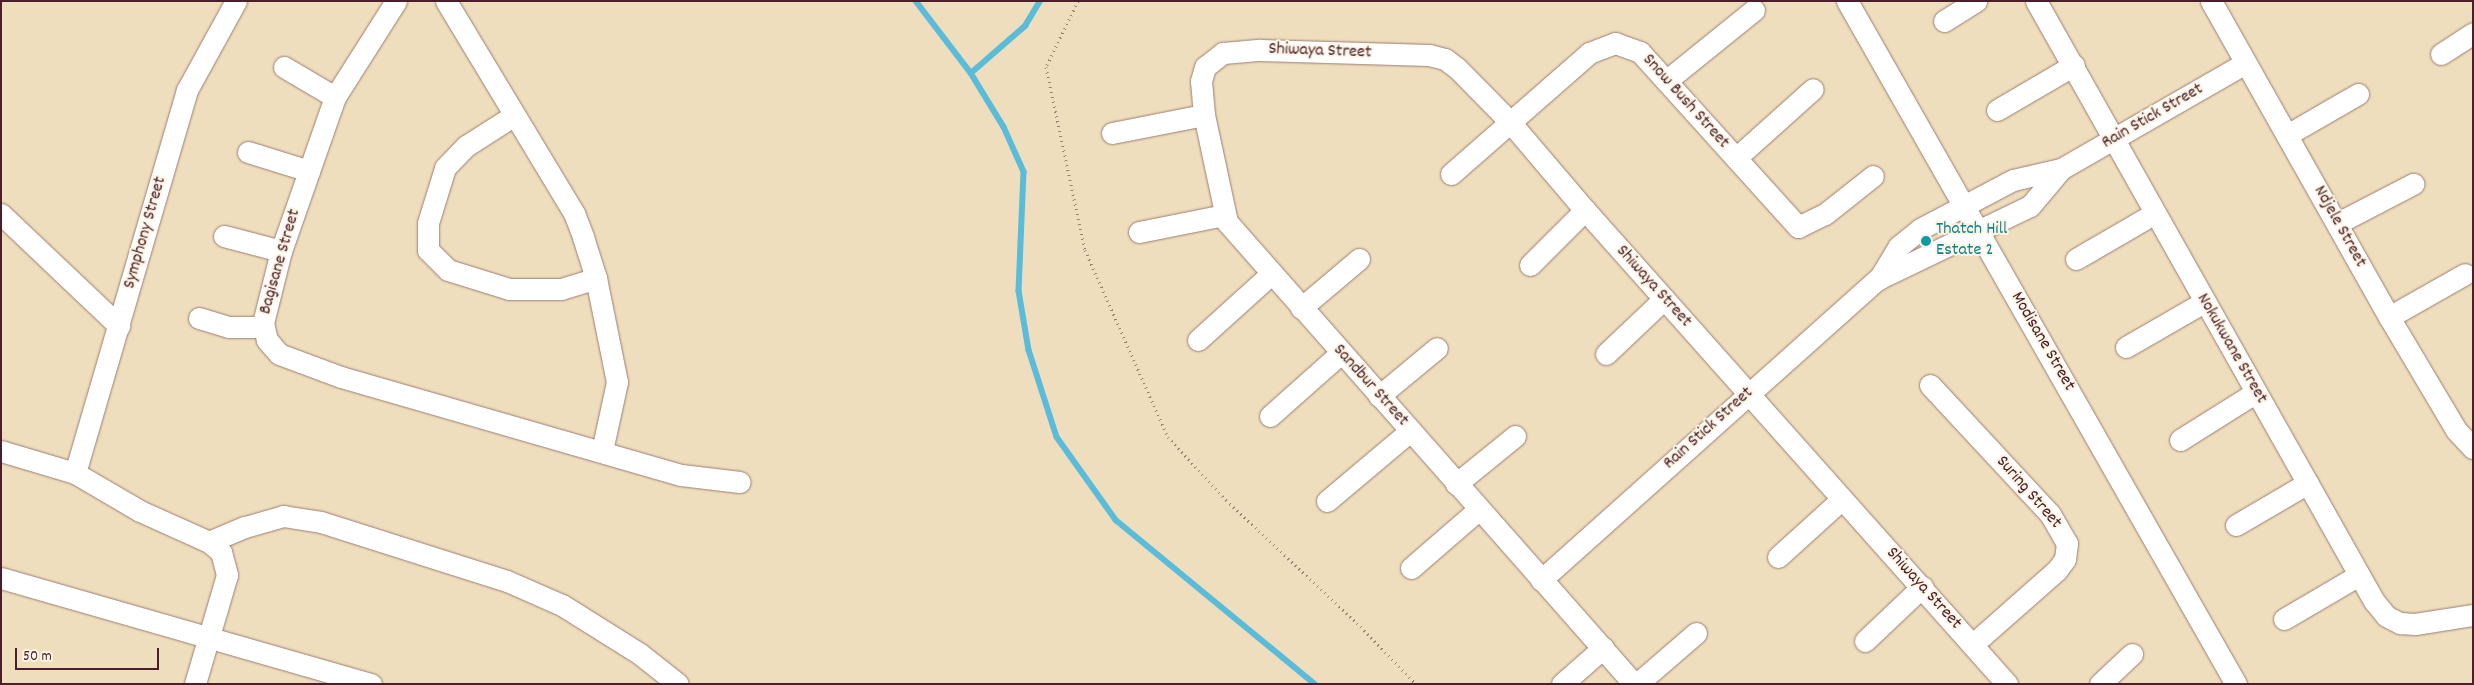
<!DOCTYPE html>
<html>
<head>
<meta charset="utf-8">
<style>
	body { margin:0 }
	#map { position:relative; width:2474px; height:685px; overflow:hidden; background:#efdebd; font-family:Dekko,sans-serif }
	div>[style] { position:absolute }
	[style*='--x'] { left:calc(var(--x)*1px); top:calc(var(--y)*1px); width:calc(var(--w)*1px); rotate:calc(var(--a)*1deg) }
	.stream>* { height:5.5px; margin:-2.75px; padding:0 2.75px; transform-origin:2.75px; border-radius:2.75px; background:#5abcd9 }
	.path>* { height:3px; margin-top:-1.5px; transform-origin:0; background:repeating-linear-gradient(90deg,#9c7e74 0 1px,transparent 0 5px) }
	.roads { filter:drop-shadow(0 0 1px #9c7e74) drop-shadow(0 0 1px #9c7e74) }
	.minor>* { height:21px; margin:-10.5px; padding:0 10.5px; transform-origin:10.5px; border-radius:10.5px; background:#fff }
	.dots>* { width:14px; height:14px; translate:-50% -50%; box-sizing:border-box; border:2px solid #fcf5e5; border-radius:50% }
	span { translate:-50% -50%; white-space:nowrap; text-align:center; line-height:1.15; -webkit-text-stroke:4px #fcf5e5; paint-order:stroke }
	.street-label { font-size:18px; color:#4a1f2b }
	.culture-label { font-size:18px; color:#0d838f }
	.left { translate:0 -50%; text-align:left }
	.frame { position:absolute; inset:0; border:2px solid #4a1f2b; pointer-events:none }
	.scale { position:absolute; left:15px; top:648px; width:144px; height:22px; box-sizing:border-box; border:2px solid #4a1f2b; border-top:0; padding-left:6px; font-size:15px; line-height:18px; white-space:nowrap; color:#4a1f2b; -webkit-text-stroke:4px #fcf5e5; paint-order:stroke }
</style>
</head>
<body>
<div id="map">
	<div class="stream">
		<div style="--x:916;--y:1;--w:91;--a:52.6"></div>
		<div style="--x:971;--y:73;--w:63;--a:58.6"></div>
		<div style="--x:1004;--y:127;--w:49;--a:66"></div>
		<div style="--x:1024;--y:172;--w:119;--a:92.4"></div>
		<div style="--x:1019;--y:291;--w:60;--a:80.4"></div>
		<div style="--x:1029;--y:350;--w:91;--a:72.2"></div>
		<div style="--x:1057;--y:437;--w:102;--a:54.6"></div>
		<div style="--x:1116;--y:520;--w:258;--a:39.5"></div>
		<div style="--x:971;--y:73;--w:72;--a:-41"></div>
		<div style="--x:1025;--y:26;--w:29;--a:-59"></div>
	</div>
	<div class="path">
		<div style="--x:1078;--y:1;--w:73;--a:115.9"></div>
		<div style="--x:1046;--y:67;--w:187;--a:78"></div>
		<div style="--x:1085;--y:250;--w:205;--a:66.1"></div>
		<div style="--x:1168;--y:437;--w:86;--a:47.4"></div>
		<div style="--x:1226;--y:500;--w:180;--a:43.2"></div>
		<div style="--x:1357;--y:623;--w:85;--a:46"></div>
	</div>
	<div class="roads">
		<div class="minor">
			<div style="--x:396;--y:1;--w:114;--a:122.4"></div>
			<div style="--x:335;--y:97;--w:163;--a:109.3"></div>
			<div style="--x:281;--y:251;--w:74;--a:104"></div>
			<div style="--x:263;--y:323;--w:17;--a:77"></div>
			<div style="--x:267;--y:340;--w:18;--a:49"></div>
			<div style="--x:279;--y:354;--w:66;--a:20.4"></div>
			<div style="--x:341;--y:377;--w:354;--a:16.1"></div>
			<div style="--x:681;--y:475;--w:59;--a:6.8"></div>
			<div style="--x:446;--y:1;--w:248;--a:58.9"></div>
			<div style="--x:574;--y:213;--w:26;--a:69"></div>
			<div style="--x:583;--y:237;--w:43;--a:72.4"></div>
			<div style="--x:596;--y:278;--w:106;--a:78.6"></div>
			<div style="--x:617;--y:382;--w:71;--a:102.3"></div>
			<div style="--x:1847;--y:1;--w:786;--a:60.34"></div>
			<div style="--x:2036;--y:1;--w:689;--a:60.61"></div>
			<div style="--x:2374;--y:601;--w:19;--a:51"></div>
			<div style="--x:2386;--y:616;--w:16;--a:27"></div>
			<div style="--x:2400;--y:623;--w:15;--a:4"></div>
			<div style="--x:2415;--y:624;--w:59;--a:-8.8"></div>
			<div style="--x:2211;--y:1;--w:363;--a:60.6"></div>
			<div style="--x:2389;--y:317;--w:131;--a:59.3"></div>
			<div style="--x:2456;--y:430;--w:25;--a:47"></div>
			<div style="--x:1944;--y:21;--w:38;--a:-32"></div>
			<div style="--x:2441;--y:54;--w:38;--a:-33"></div>
			<div style="--x:284;--y:67;--w:59;--a:30.5"></div>
			<div style="--x:1666;--y:81;--w:113;--a:-38.9"></div>
			<div style="--x:1997;--y:110;--w:89;--a:-30.3"></div>
			<div style="--x:513;--y:116;--w:56;--a:147.4"></div>
			<div style="--x:466;--y:146;--w:30;--a:134"></div>
			<div style="--x:445;--y:168;--w:58;--a:107.2"></div>
			<div style="--x:428;--y:223;--w:27;--a:90"></div>
			<div style="--x:428;--y:250;--w:28;--a:45"></div>
			<div style="--x:448;--y:270;--w:64;--a:17.3"></div>
			<div style="--x:509;--y:289;--w:52;--a:0"></div>
			<div style="--x:561;--y:289;--w:37;--a:-17"></div>
			<div style="--x:1112;--y:133;--w:94;--a:-11.1"></div>
			<div style="--x:2287;--y:135;--w:82;--a:-30"></div>
			<div style="--x:248;--y:152;--w:64;--a:17.3"></div>
			<div style="--x:1736;--y:158;--w:103;--a:-41.9"></div>
			<div style="--x:1451;--y:174;--w:184;--a:-41.2"></div>
			<div style="--x:1589;--y:53;--w:28;--a:-21"></div>
			<div style="--x:1615;--y:43;--w:27;--a:20"></div>
			<div style="--x:1640;--y:52;--w:236;--a:47.9"></div>
			<div style="--x:1798;--y:227;--w:30;--a:-26"></div>
			<div style="--x:1825;--y:214;--w:61;--a:-38.4"></div>
			<div style="--x:1;--y:214;--w:163;--a:43.5"></div>
			<div style="--x:2338;--y:223;--w:85;--a:-27.5"></div>
			<div style="--x:1139;--y:232;--w:87;--a:-11.3"></div>
			<div style="--x:224;--y:236;--w:59;--a:14.7"></div>
			<div style="--x:2076;--y:259;--w:91;--a:-30.2"></div>
			<div style="--x:1530;--y:265;--w:78;--a:-45"></div>
			<div style="--x:1879;--y:279;--w:37;--a:-59"></div>
			<div style="--x:1898;--y:247;--w:28;--a:-39"></div>
			<div style="--x:1920;--y:229;--w:105;--a:-27.8"></div>
			<div style="--x:2013;--y:180;--w:49;--a:-12.9"></div>
			<div style="--x:2061;--y:169;--w:212;--a:-29.9"></div>
			<div style="--x:1301;--y:308;--w:76;--a:-40.2"></div>
			<div style="--x:2389;--y:317;--w:87;--a:-29.5"></div>
			<div style="--x:199;--y:318;--w:31;--a:17"></div>
			<div style="--x:229;--y:327;--w:35;--a:0"></div>
			<div style="--x:1198;--y:340;--w:98;--a:-42.1"></div>
			<div style="--x:2126;--y:347;--w:90;--a:-30"></div>
			<div style="--x:1606;--y:354;--w:80;--a:-43.5"></div>
			<div style="--x:1930;--y:385;--w:176;--a:47.1"></div>
			<div style="--x:2050;--y:514;--w:34;--a:60"></div>
			<div style="--x:2067;--y:543;--w:16;--a:97"></div>
			<div style="--x:2065;--y:559;--w:14;--a:126"></div>
			<div style="--x:2057;--y:570;--w:112;--a:138.6"></div>
			<div style="--x:1379;--y:396;--w:75;--a:-39.6"></div>
			<div style="--x:1270;--y:416;--w:95;--a:-41.6"></div>
			<div style="--x:2180;--y:440;--w:89;--a:-32.1"></div>
			<div style="--x:1;--y:451;--w:77;--a:16.6"></div>
			<div style="--x:75;--y:473;--w:75;--a:30.3"></div>
			<div style="--x:140;--y:511;--w:76;--a:24.2"></div>
			<div style="--x:209;--y:542;--w:16;--a:40"></div>
			<div style="--x:221;--y:552;--w:24;--a:75"></div>
			<div style="--x:227;--y:575;--w:114;--a:106.4"></div>
			<div style="--x:75;--y:473;--w:399;--a:-73.7"></div>
			<div style="--x:187;--y:90;--w:102;--a:-61.2"></div>
			<div style="--x:1456;--y:484;--w:76;--a:-39.1"></div>
			<div style="--x:1327;--y:501;--w:109;--a:-40.1"></div>
			<div style="--x:2236;--y:525;--w:83;--a:-30.3"></div>
			<div style="--x:209;--y:542;--w:39;--a:-23"></div>
			<div style="--x:245;--y:527;--w:40;--a:-16"></div>
			<div style="--x:283;--y:516;--w:38;--a:9"></div>
			<div style="--x:321;--y:522;--w:195;--a:17.6"></div>
			<div style="--x:507;--y:581;--w:60;--a:23.6"></div>
			<div style="--x:562;--y:605;--w:92;--a:32.1"></div>
			<div style="--x:640;--y:654;--w:48;--a:38.3"></div>
			<div style="--x:1778;--y:557;--w:86;--a:-42.2"></div>
			<div style="--x:1411;--y:568;--w:89;--a:-40.9"></div>
			<div style="--x:1;--y:578;--w:385;--a:16"></div>
			<div style="--x:1541;--y:580;--w:452;--a:-41.8"></div>
			<div style="--x:1878;--y:279;--w:169;--a:-25.7"></div>
			<div style="--x:2030;--y:206;--w:48;--a:-50"></div>
			<div style="--x:2284;--y:619;--w:87;--a:-30.4"></div>
			<div style="--x:1865;--y:641;--w:79;--a:-43.5"></div>
			<div style="--x:1562;--y:684;--w:55;--a:-41.3"></div>
			<div style="--x:1634;--y:684;--w:616;--a:-131.38"></div>
			<div style="--x:1227;--y:222;--w:109;--a:-102.1"></div>
			<div style="--x:1204;--y:115;--w:34;--a:-95"></div>
			<div style="--x:1201;--y:81;--w:15;--a:-74"></div>
			<div style="--x:1205;--y:67;--w:23;--a:-38"></div>
			<div style="--x:1223;--y:53;--w:37;--a:-5"></div>
			<div style="--x:1260;--y:50;--w:169;--a:1.7"></div>
			<div style="--x:1429;--y:55;--w:16;--a:14"></div>
			<div style="--x:1445;--y:59;--w:15;--a:37"></div>
			<div style="--x:1457;--y:68;--w:76;--a:45.5"></div>
			<div style="--x:1510;--y:122;--w:116;--a:49.6"></div>
			<div style="--x:1585;--y:210;--w:635;--a:48.32"></div>
			<div style="--x:1637;--y:684;--w:78;--a:-40.8"></div>
			<div style="--x:2100;--y:684;--w:44;--a:-43.2"></div>
		</div>
	</div>
	<div class="dots">
		<div style="left:1926px;top:241px;background:#0f9aa8"></div>
	</div>
	<div class="street-label">
		<span style="left:1320px;top:52px;rotate:2deg">Shiwaya Street</span>
		<span style="left:1685px;top:102px;rotate:48deg">Snow Bush Street</span>
		<span style="left:2153px;top:117px;rotate:-30deg">Rain Stick Street</span>
		<span style="left:2339px;top:227px;rotate:61deg">Ndjele Street</span>
		<span style="left:146px;top:233px;rotate:-74deg">Symphony Street</span>
		<span style="left:281px;top:262px;rotate:-74deg">Bagisane Street</span>
		<span style="left:1653px;top:287px;rotate:48deg">Shiwaya Street</span>
		<span style="left:2042px;top:342px;rotate:60deg">Modisane Street</span>
		<span style="left:2231px;top:349px;rotate:60deg">Nokukwane Street</span>
		<span style="left:1370px;top:386px;rotate:48deg">Sandbur Street</span>
		<span style="left:1709px;top:429px;rotate:-42deg">Rain Stick Street</span>
		<span style="left:2028px;top:493px;rotate:49deg">Suring Street</span>
		<span style="left:1923px;top:589px;rotate:48deg">Shiwaya Street</span>
	</div>
	<div class="culture-label">
		<span class="left" style="left:1936px;top:241px">Thatch Hill<br>Estate 2</span>
	</div>
	<div class="frame"></div>
	<div class="scale">50 m</div>
</div>
</body>
</html>
